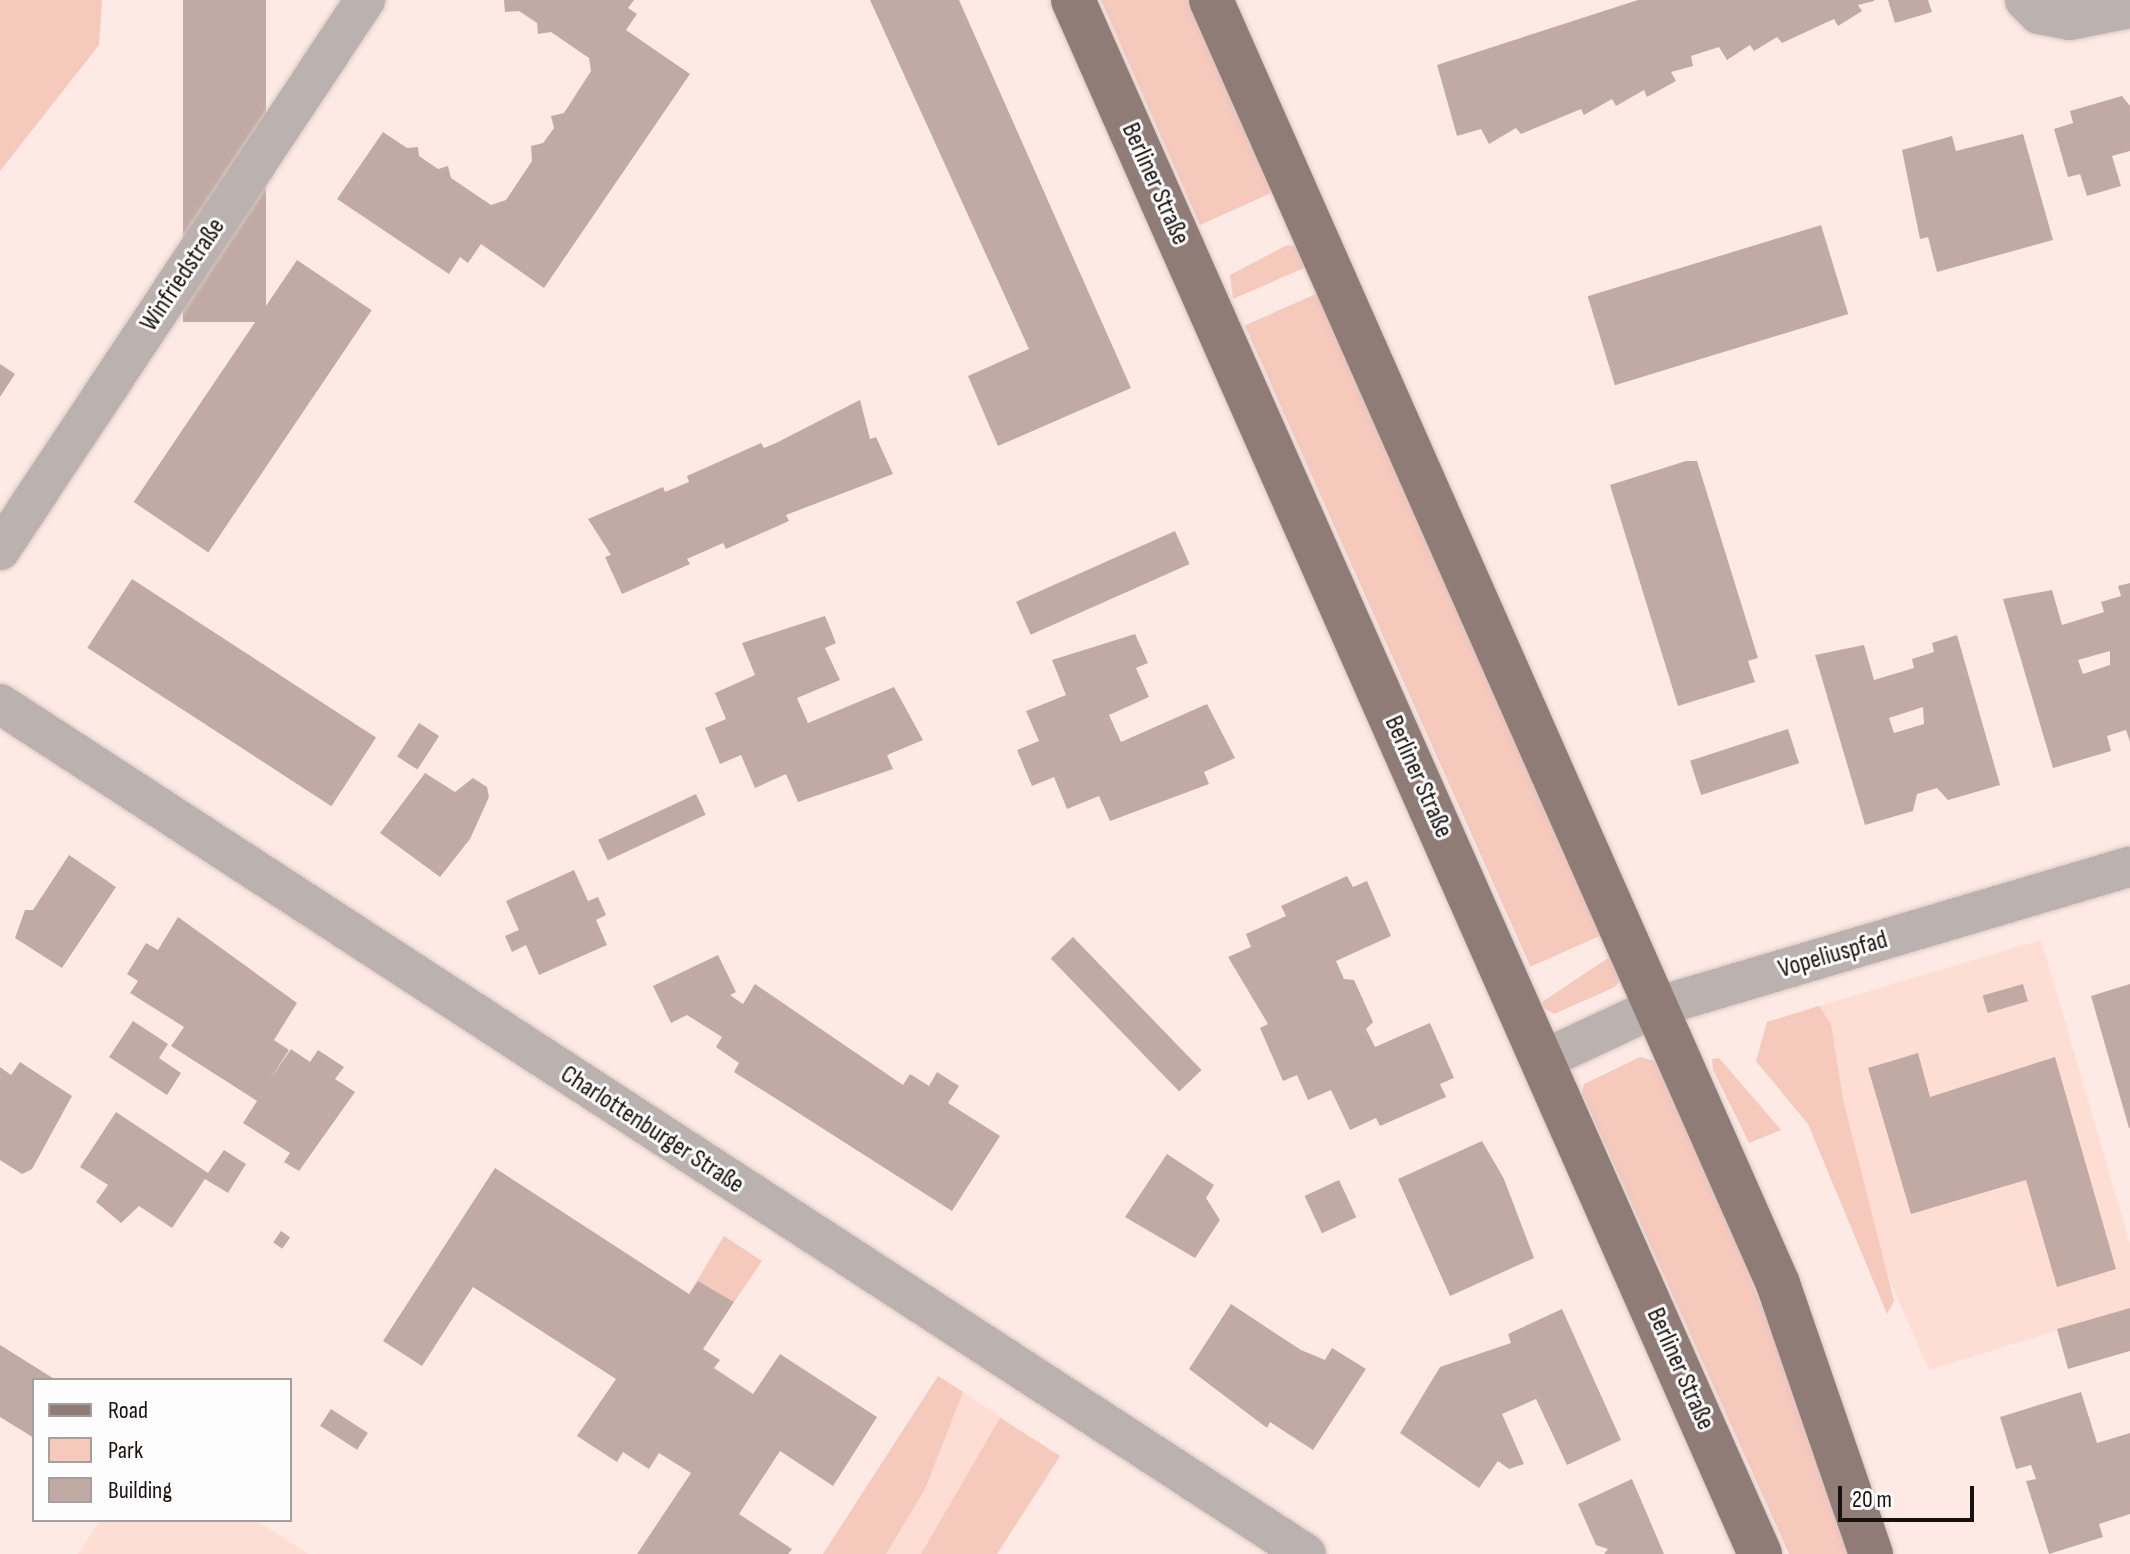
<!DOCTYPE html>
<html>
<head>
<meta charset="utf-8">
<style>
	body { margin:0 }
	#map { position:relative; width:2130px; height:1554px; overflow:hidden; background:#feeae5; font-family:"Sofia Sans Condensed",sans-serif }
	div>[style] { position:absolute }
	[style*='--x'] { left:calc(var(--x)*1px); top:calc(var(--y)*1px); width:calc(var(--w)*1px); rotate:calc(var(--a)*1deg) }
	.built>* { inset:0; background:#feddd4 }
	.green>* { inset:0; background:#f5c9bc; transform-origin:0 0 }
	.building>* { inset:0; background:#c2aaa4; transform-origin:0 0 }
	.roads { filter:drop-shadow(0 0 2px #d9c7c3) drop-shadow(0 0 2px #d9c7c3) }
	.street>* { height:40px; margin:-20px; padding:0 20px; transform-origin:20px; border-radius:20px; background:#bbb1ae }
	.primary>* { height:44px; margin:-22px; padding:0 22px; transform-origin:22px; border-radius:22px; background:#8f7c77 }
	span { translate:-50% -50%; white-space:nowrap; text-align:center; line-height:1.15; -webkit-text-stroke:6px #fdfdfd; paint-order:stroke }
	.street-label { font-size:26px; color:#19110f }
	.legend { position:absolute; left:32px; top:1378px; width:260px; height:144px; box-sizing:border-box; background:#fdfdfd; border:2px solid #a29f9e; margin:0; padding:10px 14px; list-style:none; font-size:24px; color:#19110f }
	.legend li { display:flex; align-items:center; gap:16px; height:40px }
	.legend b { width:40px; border:2px solid #a29f9e }
	.scale { position:absolute; left:1838px; top:1486px; width:136px; height:36px; box-sizing:border-box; border:4px solid #19110f; border-top:0; padding-left:10px; font-size:24px; line-height:28px; white-space:nowrap; color:#19110f; -webkit-text-stroke:6px #fdfdfd; paint-order:stroke }
</style>
</head>
<body>
<div id="map">
	<div class="built">
		<div style="clip-path:polygon(2041px 940px,2130px 1244px,2130px 1308px,1929px 1370px,1789px 1052px,1806px 1010px)"></div>
		<div style="clip-path:polygon(938px 1376px,1060px 1456px,997px 1554px,823px 1554px)"></div>
		<div style="clip-path:polygon(100px 1520px,256px 1520px,308px 1554px,78px 1554px)"></div>
	</div>
	<div class="green">
		<div style="clip-path:polygon(0 0,102px 0,99px 45px,0 171px)"></div>
		<div style="clip-path:polygon(1101px 0,1189px 0,1270px 184px,1269px 194px,1200px 225px)"></div>
		<div style="clip-path:polygon(1287px 245px,1296px 246px,1306px 267px,1233px 299px,1230px 275px)"></div>
		<div style="left:1318px;top:293px;width:702px;height:80px;rotate:66deg"></div>
		<div style="clip-path:polygon(1611px 956px,1621px 979px,1615px 987px,1554px 1014px,1544px 1008px,1542px 1002px)"></div>
		<div style="clip-path:polygon(1819px 1006px,1831px 1024px,1843px 1100px,1894px 1301px,1887px 1314px,1808px 1124px,1756px 1061px,1767px 1022px)"></div>
		<div style="clip-path:polygon(1640px 1057px,1655px 1061px,1706px 1167px,1802px 1408px,1847px 1554px,1789px 1554px,1582px 1093px,1584px 1084px)"></div>
		<div style="clip-path:polygon(1719px 1058px,1781px 1130px,1749px 1143px,1713px 1070px,1712px 1059px)"></div>
		<div style="clip-path:polygon(724px 1236px,762px 1261px,734px 1302px,698px 1281px,689px 1294px)"></div>
		<div style="clip-path:polygon(938px 1376px,963px 1392px,925px 1489px,886px 1554px,823px 1554px)"></div>
		<div style="clip-path:polygon(1000px 1418px,1060px 1456px,997px 1554px,921px 1554px)"></div>
	</div>
	<div class="building">
		<div style="left:183px;top:0;width:83px;height:322px"></div>
		<div style="clip-path:polygon(504px 0,634px 0,628px 8px,637px 14px,626px 30px,690px 74px,544px 288px,481px 244px,468px 263px,460px 257px,449px 274px,337px 199px,383px 132px,407px 148px,418px 147px,419px 156px,438px 169px,448px 166px,451px 178px,491px 205px,506px 200px,532px 161px,531px 146px,543px 143px,554px 128px,551px 116px,564px 113px,591px 71px,589px 58px,551px 32px,538px 34px,537px 23px,519px 11px,505px 12px)"></div>
		<div style="clip-path:polygon(870px 0,959px 0,1131px 388px,998px 446px,968px 376px,1029px 349px)"></div>
		<div style="clip-path:polygon(1638px 0,1874px 0,1874px 1px,1858px 5px,1862px 11px,1838px 26px,1834px 19px,1782px 43px,1777px 37px,1754px 51px,1750px 45px,1727px 60px,1719px 47px,1691px 56px,1693px 66px,1671px 72px,1676px 81px,1647px 97px,1644px 90px,1616px 106px,1612px 99px,1584px 115px,1581px 109px,1521px 134px,1516px 128px,1489px 144px,1481px 129px,1457px 136px,1437px 65px)"></div>
		<div style="clip-path:polygon(1888px 0,1928px 0,1932px 12px,1895px 23px)"></div>
		<div style="clip-path:polygon(2122px 96px,2130px 106px,2130px 151px,2112px 156px,2121px 186px,2087px 196px,2080px 174px,2068px 177px,2054px 129px,2073px 123px,2070px 111px)"></div>
		<div style="clip-path:polygon(2023px 134px,2053px 240px,1937px 272px,1928px 237px,1920px 239px,1902px 150px,1952px 136px,1956px 151px)"></div>
		<div style="left:1821px;top:225px;width:93px;height:244px;rotate:73deg"></div>
		<div style="left:297px;top:260px;width:90px;height:292px;rotate:34deg"></div>
		<div style="clip-path:polygon(0 364px,15px 374px,0 397px)"></div>
		<div style="clip-path:polygon(860px 400px,870px 439px,876px 437px,893px 474px,786px 515px,789px 521px,726px 549px,723px 543px,687px 559px,690px 564px,622px 594px,605px 557px,611px 555px,588px 519px,663px 487px,665px 492px,689px 482px,687px 476px,761px 443px,764px 448px,776px 443px)"></div>
		<div style="clip-path:polygon(1686px 461px,1697px 461px,1758px 658px,1748px 661px,1755px 682px,1678px 706px,1610px 485px)"></div>
		<div style="left:1175px;top:531px;width:36px;height:174px;rotate:66deg"></div>
		<div style="left:132px;top:579px;width:291px;height:82px;rotate:33deg"></div>
		<div style="clip-path:polygon(evenodd,2130px 583px,2130px 742px,2126px 730px,2107px 736px,2111px 751px,2053px 768px,2003px 599px,2052px 590px,2062px 625px,2104px 612px,2101px 602px,2121px 596px,2118px 586px,2130px 583px,2110px 651px,2110px 665px,2083px 674px,2078px 660px,2110px 651px)"></div>
		<div style="clip-path:polygon(825px 616px,836px 643px,825px 648px,840px 680px,797px 698px,808px 723px,894px 687px,923px 740px,887px 755px,893px 769px,798px 802px,786px 774px,755px 788px,741px 755px,720px 764px,705px 728px,726px 719px,715px 693px,755px 675px,742px 643px)"></div>
		<div style="clip-path:polygon(1135px 634px,1148px 663px,1136px 668px,1149px 697px,1109px 715px,1121px 742px,1207px 704px,1235px 758px,1204px 772px,1209px 784px,1110px 821px,1099px 796px,1067px 809px,1054px 777px,1032px 786px,1017px 750px,1039px 741px,1026px 711px,1066px 695px,1052px 660px)"></div>
		<div style="clip-path:polygon(evenodd,1957px 635px,2000px 785px,1948px 800px,1937px 788px,1917px 794px,1913px 811px,1865px 825px,1815px 655px,1864px 645px,1874px 680px,1914px 668px,1912px 659px,1934px 652px,1932px 643px,1957px 635px,1923px 707px,1924px 724px,1894px 733px,1889px 718px,1923px 707px)"></div>
		<div style="left:419px;top:723px;width:24px;height:40px;rotate:33deg"></div>
		<div style="left:1788px;top:729px;width:36px;height:103px;rotate:72deg"></div>
		<div style="clip-path:polygon(425px 773px,455px 792px,473px 778px,487px 787px,489px 797px,470px 839px,440px 877px,380px 833px)"></div>
		<div style="left:696px;top:794px;width:23px;height:108px;rotate:65deg"></div>
		<div style="clip-path:polygon(69px 855px,116px 887px,62px 968px,15px 938px,25px 910px,33px 910px)"></div>
		<div style="clip-path:polygon(574px 870px,588px 901px,598px 897px,606px 915px,596px 920px,607px 945px,539px 975px,526px 945px,512px 952px,505px 936px,519px 930px,506px 901px)"></div>
		<div style="clip-path:polygon(1347px 876px,1353px 887px,1367px 881px,1391px 936px,1336px 961px,1344px 979px,1354px 980px,1373px 1022px,1366px 1029px,1375px 1047px,1430px 1023px,1454px 1078px,1440px 1084px,1446px 1097px,1380px 1126px,1376px 1118px,1350px 1130px,1331px 1090px,1308px 1100px,1297px 1075px,1283px 1081px,1260px 1028px,1268px 1024px,1228px 957px,1251px 947px,1246px 934px,1286px 916px,1281px 906px)"></div>
		<div style="clip-path:polygon(178px 917px,297px 1003px,274px 1040px,289px 1050px,269px 1081px,291px 1049px,310px 1062px,318px 1050px,344px 1067px,335px 1079px,355px 1092px,299px 1171px,284px 1162px,290px 1153px,243px 1123px,257px 1101px,171px 1046px,184px 1027px,130px 993px,138px 981px,127px 974px,146px 943px,158px 950px)"></div>
		<div style="left:1073px;top:937px;width:185px;height:31px;rotate:46deg"></div>
		<div style="clip-path:polygon(718px 955px,736px 992px,730px 995px,743px 1004px,755px 984px,903px 1085px,910px 1074px,929px 1086px,937px 1072px,959px 1086px,948px 1103px,1000px 1136px,952px 1211px,734px 1072px,739px 1063px,716px 1047px,722px 1037px,687px 1015px,671px 1023px,653px 986px)"></div>
		<div style="left:2023px;top:984px;width:18px;height:42px;rotate:74deg"></div>
		<div style="clip-path:polygon(2130px 984px,2130px 1128px,2129px 1128px,2091px 996px)"></div>
		<div style="clip-path:polygon(133px 1021px,168px 1044px,159px 1058px,181px 1073px,167px 1095px,109px 1057px)"></div>
		<div style="clip-path:polygon(1918px 1053px,1930px 1097px,2055px 1057px,2116px 1269px,2057px 1287px,2026px 1180px,1911px 1214px,1868px 1068px)"></div>
		<div style="clip-path:polygon(20px 1062px,72px 1096px,32px 1169px,22px 1174px,0 1160px,0 1067px,11px 1075px)"></div>
		<div style="clip-path:polygon(116px 1112px,208px 1173px,224px 1150px,246px 1164px,228px 1193px,205px 1179px,172px 1228px,139px 1206px,121px 1223px,96px 1202px,108px 1185px,80px 1167px)"></div>
		<div style="clip-path:polygon(1482px 1141px,1504px 1179px,1534px 1258px,1450px 1296px,1398px 1179px)"></div>
		<div style="clip-path:polygon(1167px 1154px,1214px 1185px,1206px 1198px,1220px 1220px,1195px 1258px,1125px 1217px)"></div>
		<div style="clip-path:polygon(495px 1168px,689px 1294px,698px 1281px,734px 1302px,703px 1349px,720px 1360px,714px 1368px,753px 1394px,780px 1354px,877px 1417px,833px 1486px,780px 1451px,739px 1514px,792px 1549px,788px 1554px,637px 1554px,691px 1473px,659px 1453px,649px 1469px,623px 1452px,617px 1462px,577px 1436px,616px 1379px,473px 1287px,422px 1366px,383px 1341px)"></div>
		<div style="left:1339px;top:1180px;width:41px;height:38px;rotate:65deg"></div>
		<div style="left:281px;top:1231px;width:11px;height:14px;rotate:34deg"></div>
		<div style="clip-path:polygon(1231px 1304px,1301px 1350px,1325px 1360px,1332px 1348px,1366px 1369px,1313px 1450px,1270px 1422px,1267px 1428px,1189px 1369px)"></div>
		<div style="clip-path:polygon(2130px 1308px,2130px 1351px,2068px 1369px,2057px 1329px)"></div>
		<div style="clip-path:polygon(1562px 1309px,1621px 1440px,1567px 1465px,1536px 1399px,1502px 1414px,1524px 1464px,1509px 1469px,1498px 1461px,1479px 1488px,1400px 1433px,1440px 1367px,1511px 1343px,1508px 1334px)"></div>
		<div style="clip-path:polygon(0 1345px,56px 1380px,34px 1380px,34px 1438px,0 1417px)"></div>
		<div style="clip-path:polygon(2081px 1392px,2097px 1443px,2130px 1433px,2130px 1514px,2099px 1524px,2103px 1537px,2049px 1554px,2026px 1481px,2036px 1479px,2031px 1465px,2016px 1469px,2000px 1417px)"></div>
		<div style="left:331px;top:1409px;width:44px;height:20px;rotate:33deg"></div>
		<div style="clip-path:polygon(1632px 1479px,1664px 1554px,1604px 1554px,1608px 1549px,1596px 1545px,1578px 1504px)"></div>
	</div>
	<div class="roads">
		<div class="street">
			<div style="--x:2025;--y:0;--w:20;--a:45"></div>
			<div style="--x:2039;--y:14;--w:31;--a:11"></div>
			<div style="--x:2069;--y:20;--w:62;--a:-11.1"></div>
			<div style="--x:0;--y:550;--w:660;--a:-56.43"></div>
			<div style="--x:0;--y:704;--w:1558;--a:33.06"></div>
			<div style="--x:1543;--y:1060;--w:125;--a:-25.1"></div>
			<div style="--x:1656;--y:1007;--w:494;--a:-16.5"></div>
		</div>
		<div class="primary">
			<div style="--x:1073;--y:0;--w:1699;--a:66.15"></div>
			<div style="--x:1211;--y:0;--w:1404;--a:66.17"></div>
			<div style="--x:1778;--y:1284;--w:286;--a:71"></div>
		</div>
	</div>
	<div class="street-label">
		<span style="left:1155px;top:184px;rotate:66deg">Berliner Straße</span>
		<span style="left:183px;top:275px;rotate:-56deg">Winfriedstraße</span>
		<span style="left:1418px;top:777px;rotate:66deg">Berliner Straße</span>
		<span style="left:1833px;top:955px;rotate:-16deg">Vopeliuspfad</span>
		<span style="left:652px;top:1130px;rotate:33deg">Charlottenburger Straße</span>
		<span style="left:1680px;top:1369px;rotate:66deg">Berliner Straße</span>
	</div>
	<ul class="legend">
	<li><b style="height:10px;background:#8f7c77"></b>Road</li>
	<li><b style="height:22px;background:#f5c9bc"></b>Park</li>
	<li><b style="height:22px;background:#c2aaa4"></b>Building</li>
	</ul>
	<div class="scale">20 m</div>
</div>
</body>
</html>
